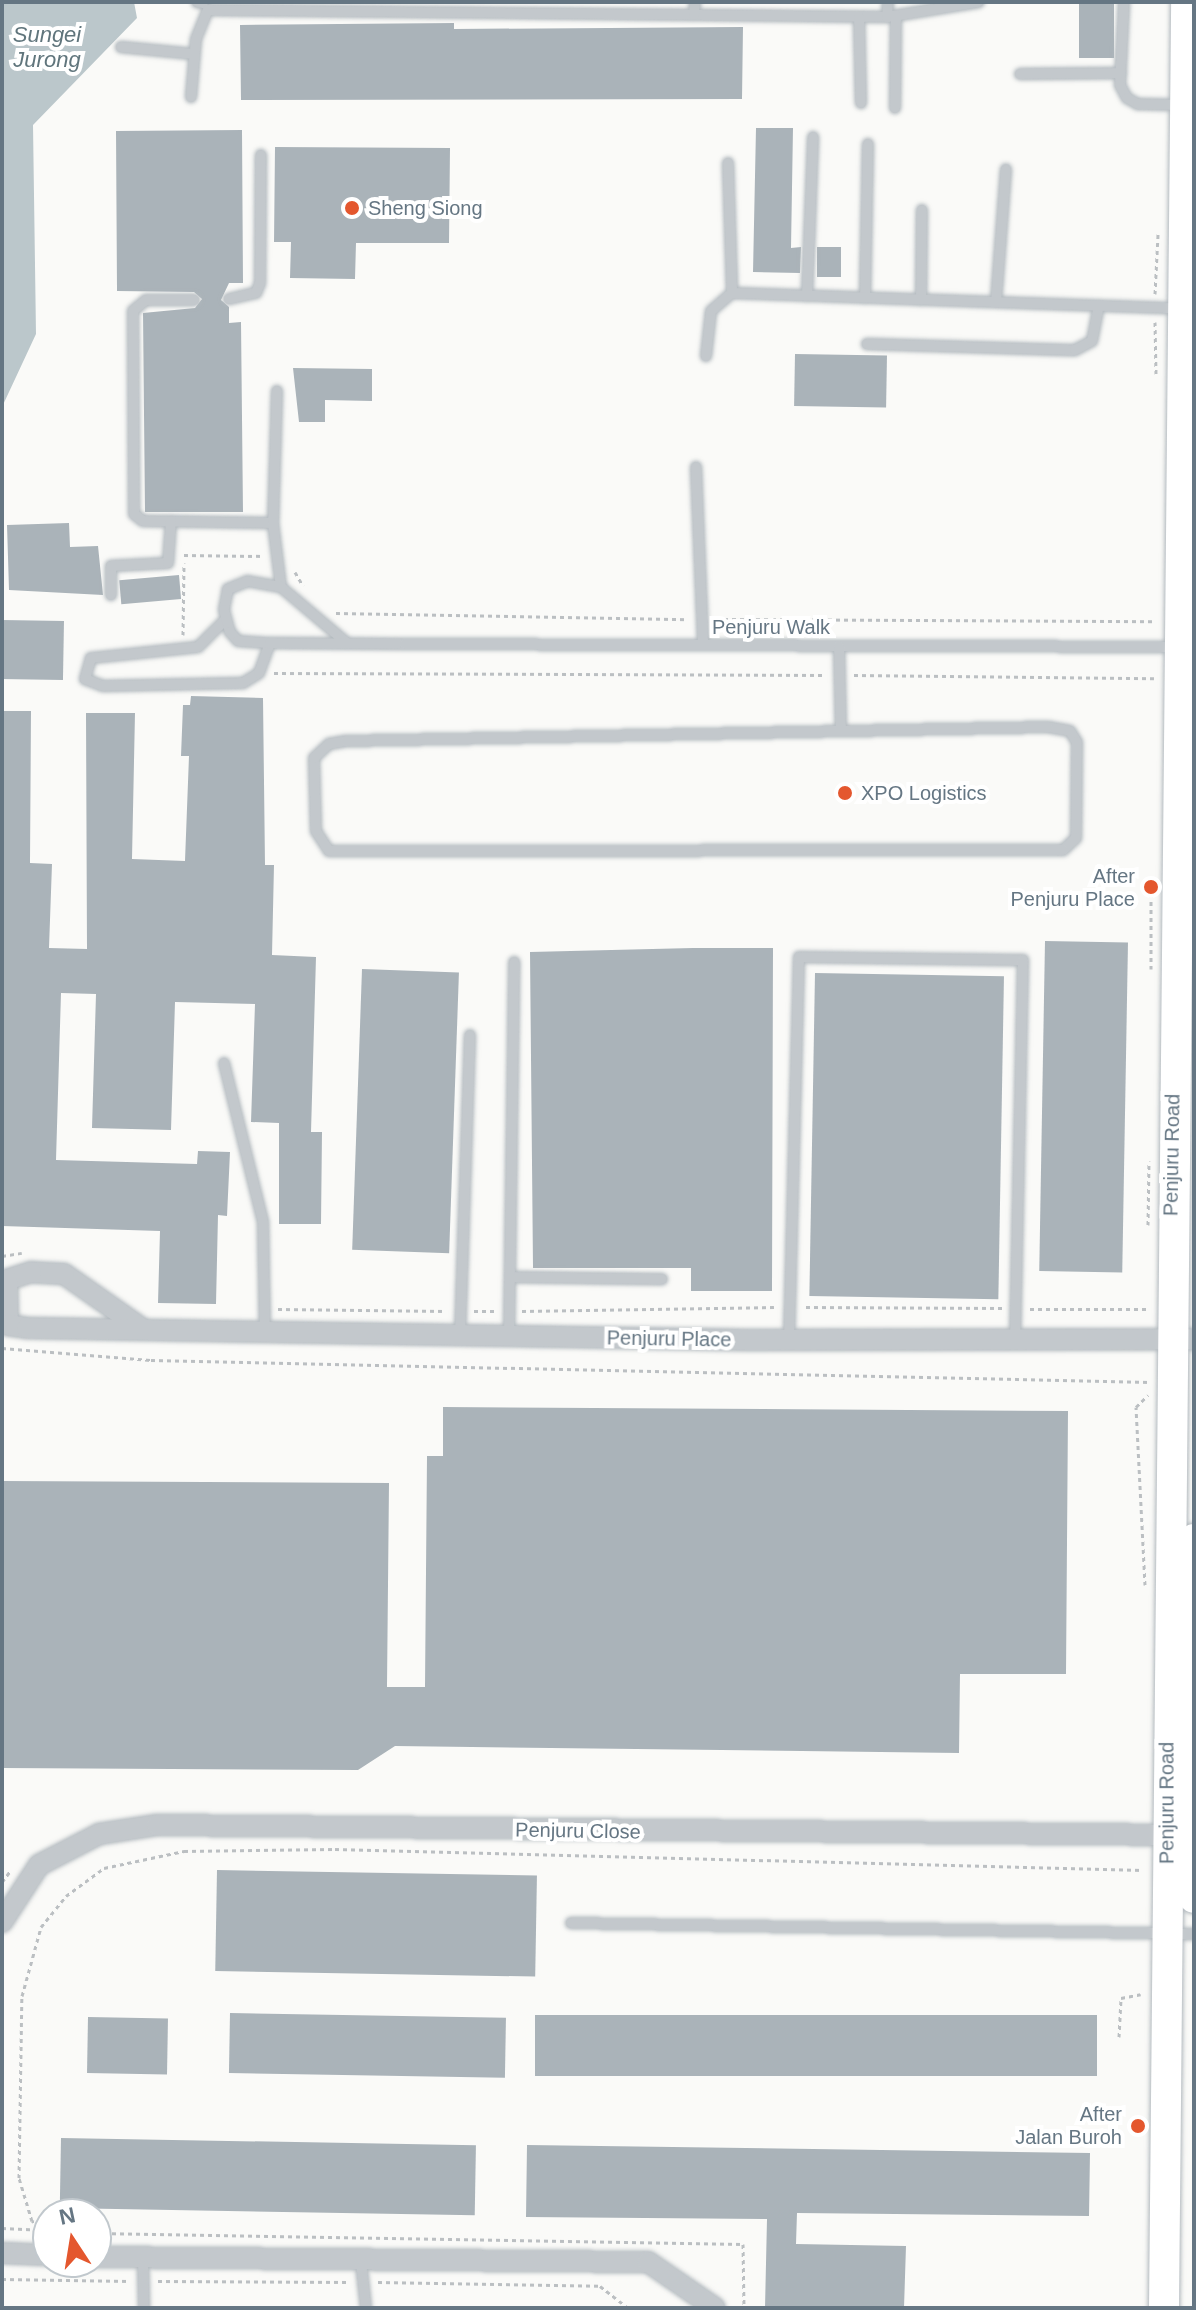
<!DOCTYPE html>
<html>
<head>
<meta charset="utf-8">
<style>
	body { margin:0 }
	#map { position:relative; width:1196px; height:2310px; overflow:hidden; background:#fafaf8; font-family:Arial,sans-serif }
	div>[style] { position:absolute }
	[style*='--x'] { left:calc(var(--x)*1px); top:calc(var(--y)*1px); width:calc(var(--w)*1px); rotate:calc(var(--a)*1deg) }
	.water>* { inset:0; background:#bbc7cb }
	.building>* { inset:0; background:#aab3b9; transform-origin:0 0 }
	.path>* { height:3px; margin-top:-1.5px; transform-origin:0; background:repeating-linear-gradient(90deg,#bbbfc2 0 4px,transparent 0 8px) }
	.roads { filter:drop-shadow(0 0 2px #b3babf) drop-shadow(0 0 2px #b3babf) }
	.service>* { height:10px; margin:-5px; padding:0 5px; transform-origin:5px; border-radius:5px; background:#c3c8cc }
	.minor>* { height:20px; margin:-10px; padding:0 10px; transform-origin:10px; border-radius:10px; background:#c3c8cc }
	.secondary>* { height:30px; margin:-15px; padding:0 15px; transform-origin:15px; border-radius:15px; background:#fff }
	.dots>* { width:22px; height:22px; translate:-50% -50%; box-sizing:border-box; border:4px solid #fff; border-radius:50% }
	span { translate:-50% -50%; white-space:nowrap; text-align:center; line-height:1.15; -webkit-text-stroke:8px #fff; paint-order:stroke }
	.poi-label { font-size:20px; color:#657683 }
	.left { translate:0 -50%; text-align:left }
	.right { translate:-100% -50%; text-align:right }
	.street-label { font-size:20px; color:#657683 }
	.water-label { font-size:22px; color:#60757c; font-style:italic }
	.frame { position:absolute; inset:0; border:4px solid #657683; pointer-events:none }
	.north { position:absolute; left:32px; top:2198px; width:80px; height:80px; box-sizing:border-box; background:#fff; border:2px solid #c1c8cd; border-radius:50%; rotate:348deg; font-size:22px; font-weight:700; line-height:32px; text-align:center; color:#657683 }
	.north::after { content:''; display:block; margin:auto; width:28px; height:36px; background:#e4572e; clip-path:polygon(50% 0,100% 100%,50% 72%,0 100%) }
</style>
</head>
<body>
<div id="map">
	<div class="water">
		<div style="clip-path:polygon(2px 2px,134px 2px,137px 18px,33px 125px,36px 334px,2px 407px)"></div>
	</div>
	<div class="building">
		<div style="left:1079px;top:2px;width:35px;height:56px"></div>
		<div style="clip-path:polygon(454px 23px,454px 29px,743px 27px,742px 99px,241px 100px,240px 25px)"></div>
		<div style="clip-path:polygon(756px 128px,793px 128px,791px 248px,801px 247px,800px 273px,753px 272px)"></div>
		<div style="clip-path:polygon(242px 130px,243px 283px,229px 283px,221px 300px,229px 307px,229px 323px,241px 322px,243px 512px,145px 512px,143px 313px,195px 308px,202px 299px,194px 292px,117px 291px,116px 131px)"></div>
		<div style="clip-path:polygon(275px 147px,450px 148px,449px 243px,356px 243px,355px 279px,290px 278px,291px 242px,274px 242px)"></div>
		<div style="left:817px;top:247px;width:24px;height:30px"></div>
		<div style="left:795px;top:354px;width:92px;height:52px;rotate:1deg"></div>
		<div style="clip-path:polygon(293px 368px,372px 369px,372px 401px,325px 400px,325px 422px,299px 422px)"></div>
		<div style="clip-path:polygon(69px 523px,70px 547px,98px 546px,103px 595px,9px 590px,7px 525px)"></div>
		<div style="left:179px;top:575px;width:24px;height:60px;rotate:85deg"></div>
		<div style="left:2px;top:620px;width:62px;height:59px;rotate:1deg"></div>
		<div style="clip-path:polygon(191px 696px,263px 698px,265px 865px,274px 865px,272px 955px,316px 957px,311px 1132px,322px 1132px,321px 1224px,279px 1224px,279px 1123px,251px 1122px,255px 1004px,175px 1002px,171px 1130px,92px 1128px,96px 994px,61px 993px,56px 1160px,197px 1164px,198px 1151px,230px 1152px,227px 1216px,218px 1215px,216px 1304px,158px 1303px,160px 1231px,2px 1226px,2px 711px,31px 711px,30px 863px,52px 864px,49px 948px,87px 949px,86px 713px,135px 713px,132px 859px,185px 861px,189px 756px,181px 756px,183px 705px,190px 705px)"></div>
		<div style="left:1045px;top:941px;width:83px;height:330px;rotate:1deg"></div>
		<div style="clip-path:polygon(693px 948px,773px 948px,772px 1291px,691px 1291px,691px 1268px,533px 1268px,530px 952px)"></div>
		<div style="left:362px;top:969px;width:97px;height:281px;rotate:2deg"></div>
		<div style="left:815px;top:973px;width:189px;height:323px;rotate:1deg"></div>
		<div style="clip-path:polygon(443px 1407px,1068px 1411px,1066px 1674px,960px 1674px,959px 1753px,395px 1746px,358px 1770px,2px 1768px,2px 1481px,389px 1483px,387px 1687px,425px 1687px,427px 1456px,443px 1456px)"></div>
		<div style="left:217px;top:1870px;width:320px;height:101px;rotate:1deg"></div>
		<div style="left:230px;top:2013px;width:276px;height:60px;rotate:1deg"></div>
		<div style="left:535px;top:2015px;width:562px;height:61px"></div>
		<div style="left:88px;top:2017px;width:80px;height:56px;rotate:1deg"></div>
		<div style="left:61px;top:2138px;width:415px;height:70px;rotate:1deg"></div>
		<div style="clip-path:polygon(527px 2145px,1090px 2153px,1089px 2216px,797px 2213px,796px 2244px,906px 2246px,904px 2308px,765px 2308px,767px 2219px,526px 2217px)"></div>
	</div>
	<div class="path">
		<div style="--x:1155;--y:294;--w:60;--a:-87.1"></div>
		<div style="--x:1155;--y:322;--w:52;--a:88.9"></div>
		<div style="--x:184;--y:555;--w:79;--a:0.7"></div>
		<div style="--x:295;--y:572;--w:16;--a:60"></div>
		<div style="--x:336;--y:613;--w:352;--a:1"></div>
		<div style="--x:716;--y:619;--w:440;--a:0.3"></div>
		<div style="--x:183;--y:635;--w:72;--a:-89.2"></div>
		<div style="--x:274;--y:673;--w:552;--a:0.21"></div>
		<div style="--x:854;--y:675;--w:300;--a:0.6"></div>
		<div style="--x:1151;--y:969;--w:92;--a:-90"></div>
		<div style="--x:1148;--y:1225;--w:64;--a:-89.1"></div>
		<div style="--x:2;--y:1256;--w:20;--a:-9"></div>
		<div style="--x:806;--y:1307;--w:196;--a:0.3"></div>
		<div style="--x:278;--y:1309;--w:168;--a:0.7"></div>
		<div style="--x:1030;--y:1309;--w:120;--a:0"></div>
		<div style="--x:474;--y:1311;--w:20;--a:0"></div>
		<div style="--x:522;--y:1311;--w:252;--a:-0.9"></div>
		<div style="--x:2;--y:1348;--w:149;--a:4.6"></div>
		<div style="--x:151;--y:1360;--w:999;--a:1.26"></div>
		<div style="--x:1145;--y:1585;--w:178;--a:-92.9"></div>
		<div style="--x:1136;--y:1407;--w:17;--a:-45"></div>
		<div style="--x:2;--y:1882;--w:15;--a:-53"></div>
		<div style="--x:1119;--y:2037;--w:39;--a:-87"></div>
		<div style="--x:1121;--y:1998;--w:20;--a:-11"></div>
		<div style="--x:2;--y:2228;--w:44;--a:2.6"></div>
		<div style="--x:48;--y:2229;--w:18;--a:-153"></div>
		<div style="--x:32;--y:2221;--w:45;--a:-106.8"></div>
		<div style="--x:19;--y:2178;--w:182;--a:-89.1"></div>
		<div style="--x:22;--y:1996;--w:72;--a:-74.6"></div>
		<div style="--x:41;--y:1927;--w:40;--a:-51"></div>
		<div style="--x:66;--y:1896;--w:47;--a:-36.4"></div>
		<div style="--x:104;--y:1868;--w:82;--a:-12"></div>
		<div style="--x:184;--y:1851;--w:151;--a:-0.8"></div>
		<div style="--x:335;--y:1849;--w:808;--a:1.49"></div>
		<div style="--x:96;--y:2233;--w:647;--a:0.97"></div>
		<div style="--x:743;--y:2244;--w:64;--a:89.1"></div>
		<div style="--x:2;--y:2279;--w:128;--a:0.9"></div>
		<div style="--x:158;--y:2281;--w:192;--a:0.3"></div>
		<div style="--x:378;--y:2282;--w:222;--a:1"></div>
		<div style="--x:600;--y:2286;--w:36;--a:38"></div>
	</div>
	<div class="roads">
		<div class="service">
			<div style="--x:197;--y:2;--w:6;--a:9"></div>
			<div style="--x:1124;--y:2;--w:83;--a:92.8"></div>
			<div style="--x:1120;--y:85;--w:15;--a:62"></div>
			<div style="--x:1127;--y:98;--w:13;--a:29"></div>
			<div style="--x:1138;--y:104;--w:43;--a:1.3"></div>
			<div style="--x:208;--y:10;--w:679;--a:0.59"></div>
			<div style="--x:887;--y:17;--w:93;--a:-9.3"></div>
			<div style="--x:694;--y:15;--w:13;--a:-86"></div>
			<div style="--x:859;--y:17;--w:86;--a:88.7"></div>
			<div style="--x:887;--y:17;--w:15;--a:-86"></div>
			<div style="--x:121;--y:47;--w:73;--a:5.5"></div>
			<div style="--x:1020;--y:74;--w:101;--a:-0.6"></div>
			<div style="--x:191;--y:97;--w:58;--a:-85.1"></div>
			<div style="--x:196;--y:39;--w:31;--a:-68"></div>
			<div style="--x:895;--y:108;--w:92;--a:-89.4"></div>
			<div style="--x:728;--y:163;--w:130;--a:88.2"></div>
			<div style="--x:807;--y:296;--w:159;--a:-87.8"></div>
			<div style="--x:865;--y:298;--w:154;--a:-88.9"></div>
			<div style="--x:229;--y:299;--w:28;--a:-13"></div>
			<div style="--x:256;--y:293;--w:11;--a:-68"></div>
			<div style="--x:260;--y:283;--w:128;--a:-89.6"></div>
			<div style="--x:194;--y:300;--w:48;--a:180"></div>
			<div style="--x:146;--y:300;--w:17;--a:140"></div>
			<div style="--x:133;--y:311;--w:203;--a:89.7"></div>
			<div style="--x:134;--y:514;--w:11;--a:38"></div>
			<div style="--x:143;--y:521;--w:130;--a:0.9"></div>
			<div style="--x:921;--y:300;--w:90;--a:-89.4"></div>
			<div style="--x:996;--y:302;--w:133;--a:-85.7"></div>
			<div style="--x:867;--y:344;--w:208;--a:1.7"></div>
			<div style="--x:1075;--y:350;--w:19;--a:-28"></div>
			<div style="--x:1092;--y:341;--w:36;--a:-79"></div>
			<div style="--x:706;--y:356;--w:45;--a:-83.7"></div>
			<div style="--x:711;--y:311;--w:28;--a:-41"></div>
			<div style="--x:732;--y:293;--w:447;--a:2"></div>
			<div style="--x:277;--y:391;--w:132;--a:91.7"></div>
			<div style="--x:273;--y:523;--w:64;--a:82.9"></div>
			<div style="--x:696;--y:467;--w:178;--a:87.7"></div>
			<div style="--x:111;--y:595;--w:29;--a:-90"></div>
			<div style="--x:111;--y:566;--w:57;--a:-3"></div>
			<div style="--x:168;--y:563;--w:42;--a:-85.9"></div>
			<div style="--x:225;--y:620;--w:38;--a:135"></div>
			<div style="--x:198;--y:647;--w:108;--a:174.1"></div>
			<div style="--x:91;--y:658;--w:22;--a:106"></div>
			<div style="--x:85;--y:679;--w:19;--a:21"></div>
			<div style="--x:103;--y:686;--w:140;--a:-1.2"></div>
			<div style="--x:243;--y:683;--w:19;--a:-32"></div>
			<div style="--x:259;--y:673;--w:32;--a:-70"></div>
			<div style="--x:347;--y:643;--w:87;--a:-139.7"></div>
			<div style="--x:281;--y:587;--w:34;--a:-170"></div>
			<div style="--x:248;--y:581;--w:22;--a:158"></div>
			<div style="--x:228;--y:589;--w:21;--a:101"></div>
			<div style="--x:224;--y:610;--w:23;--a:75"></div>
			<div style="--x:230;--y:632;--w:12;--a:48"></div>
			<div style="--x:238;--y:641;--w:32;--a:4"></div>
			<div style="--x:270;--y:643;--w:135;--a:0.4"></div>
			<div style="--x:405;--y:644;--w:771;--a:0.22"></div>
			<div style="--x:839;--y:646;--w:85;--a:88.7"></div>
			<div style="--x:1048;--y:727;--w:22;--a:10"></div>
			<div style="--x:1070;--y:731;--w:13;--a:58"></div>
			<div style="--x:1077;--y:742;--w:96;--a:90.6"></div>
			<div style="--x:1076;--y:838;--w:18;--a:137"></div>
			<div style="--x:1063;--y:850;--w:734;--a:179.92"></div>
			<div style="--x:329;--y:851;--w:24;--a:-123"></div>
			<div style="--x:316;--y:831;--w:73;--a:-91.6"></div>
			<div style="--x:314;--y:758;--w:21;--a:-43"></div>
			<div style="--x:329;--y:744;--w:17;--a:-10"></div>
			<div style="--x:346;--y:741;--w:702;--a:-1.14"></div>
			<div style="--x:224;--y:1063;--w:164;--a:76.2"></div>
			<div style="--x:263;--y:1222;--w:110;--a:89"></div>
			<div style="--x:510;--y:1277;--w:152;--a:0.8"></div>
			<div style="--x:460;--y:1335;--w:300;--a:-88.1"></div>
			<div style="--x:509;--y:1336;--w:374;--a:-89.2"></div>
			<div style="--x:789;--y:1339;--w:382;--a:-88.5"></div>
			<div style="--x:799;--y:957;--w:224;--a:0.8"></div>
			<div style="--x:1023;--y:960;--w:377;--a:91.2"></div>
			<div style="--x:571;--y:1923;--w:623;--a:1.01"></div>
			<div style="--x:143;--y:2260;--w:48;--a:88.8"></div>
			<div style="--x:361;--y:2262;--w:46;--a:83.8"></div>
		</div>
		<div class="minor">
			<div style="--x:144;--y:1330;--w:98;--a:-145"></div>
			<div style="--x:64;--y:1274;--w:33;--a:-177"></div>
			<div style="--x:31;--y:1272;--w:25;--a:162"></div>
			<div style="--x:7;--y:1280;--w:45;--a:88.7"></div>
			<div style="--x:8;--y:1325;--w:19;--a:9"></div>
			<div style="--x:27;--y:1328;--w:720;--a:0.95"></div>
			<div style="--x:747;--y:1340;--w:447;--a:-0.1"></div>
			<div style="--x:2;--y:1922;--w:68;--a:-57"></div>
			<div style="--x:39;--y:1865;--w:68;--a:-27.3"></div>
			<div style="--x:99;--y:1834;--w:59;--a:-8.8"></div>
			<div style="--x:157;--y:1825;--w:1021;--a:0.56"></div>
			<div style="--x:2;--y:2253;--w:46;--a:2.5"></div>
			<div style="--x:96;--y:2257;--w:552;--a:0.52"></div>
			<div style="--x:648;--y:2262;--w:81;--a:34.5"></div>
		</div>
		<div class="secondary">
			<div style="--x:1194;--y:1539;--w:359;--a:90"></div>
			<div style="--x:1164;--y:2308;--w:2306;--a:-89.45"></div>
		</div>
	</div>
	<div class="dots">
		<div style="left:352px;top:208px;background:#e4572e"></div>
		<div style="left:845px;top:793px;background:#e4572e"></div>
		<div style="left:1151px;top:887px;background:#e4572e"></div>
		<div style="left:1138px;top:2126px;background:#e4572e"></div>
	</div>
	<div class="poi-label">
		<span class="left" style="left:368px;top:208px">Sheng Siong</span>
		<span class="left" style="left:861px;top:793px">XPO Logistics</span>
		<span class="right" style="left:1135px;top:888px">After<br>Penjuru Place</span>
		<span class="right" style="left:1122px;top:2126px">After<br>Jalan Buroh</span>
	</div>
	<div class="street-label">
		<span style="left:771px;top:627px">Penjuru Walk</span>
		<span style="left:1172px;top:1155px;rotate:-89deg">Penjuru Road</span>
		<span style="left:669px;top:1339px;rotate:1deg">Penjuru Place</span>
		<span style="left:1167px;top:1803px;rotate:-90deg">Penjuru Road</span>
		<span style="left:578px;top:1831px;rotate:1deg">Penjuru Close</span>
	</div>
	<div class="water-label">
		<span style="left:47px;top:47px">Sungei<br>Jurong</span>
	</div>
	<div class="frame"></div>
	<div class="north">N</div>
</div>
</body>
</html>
